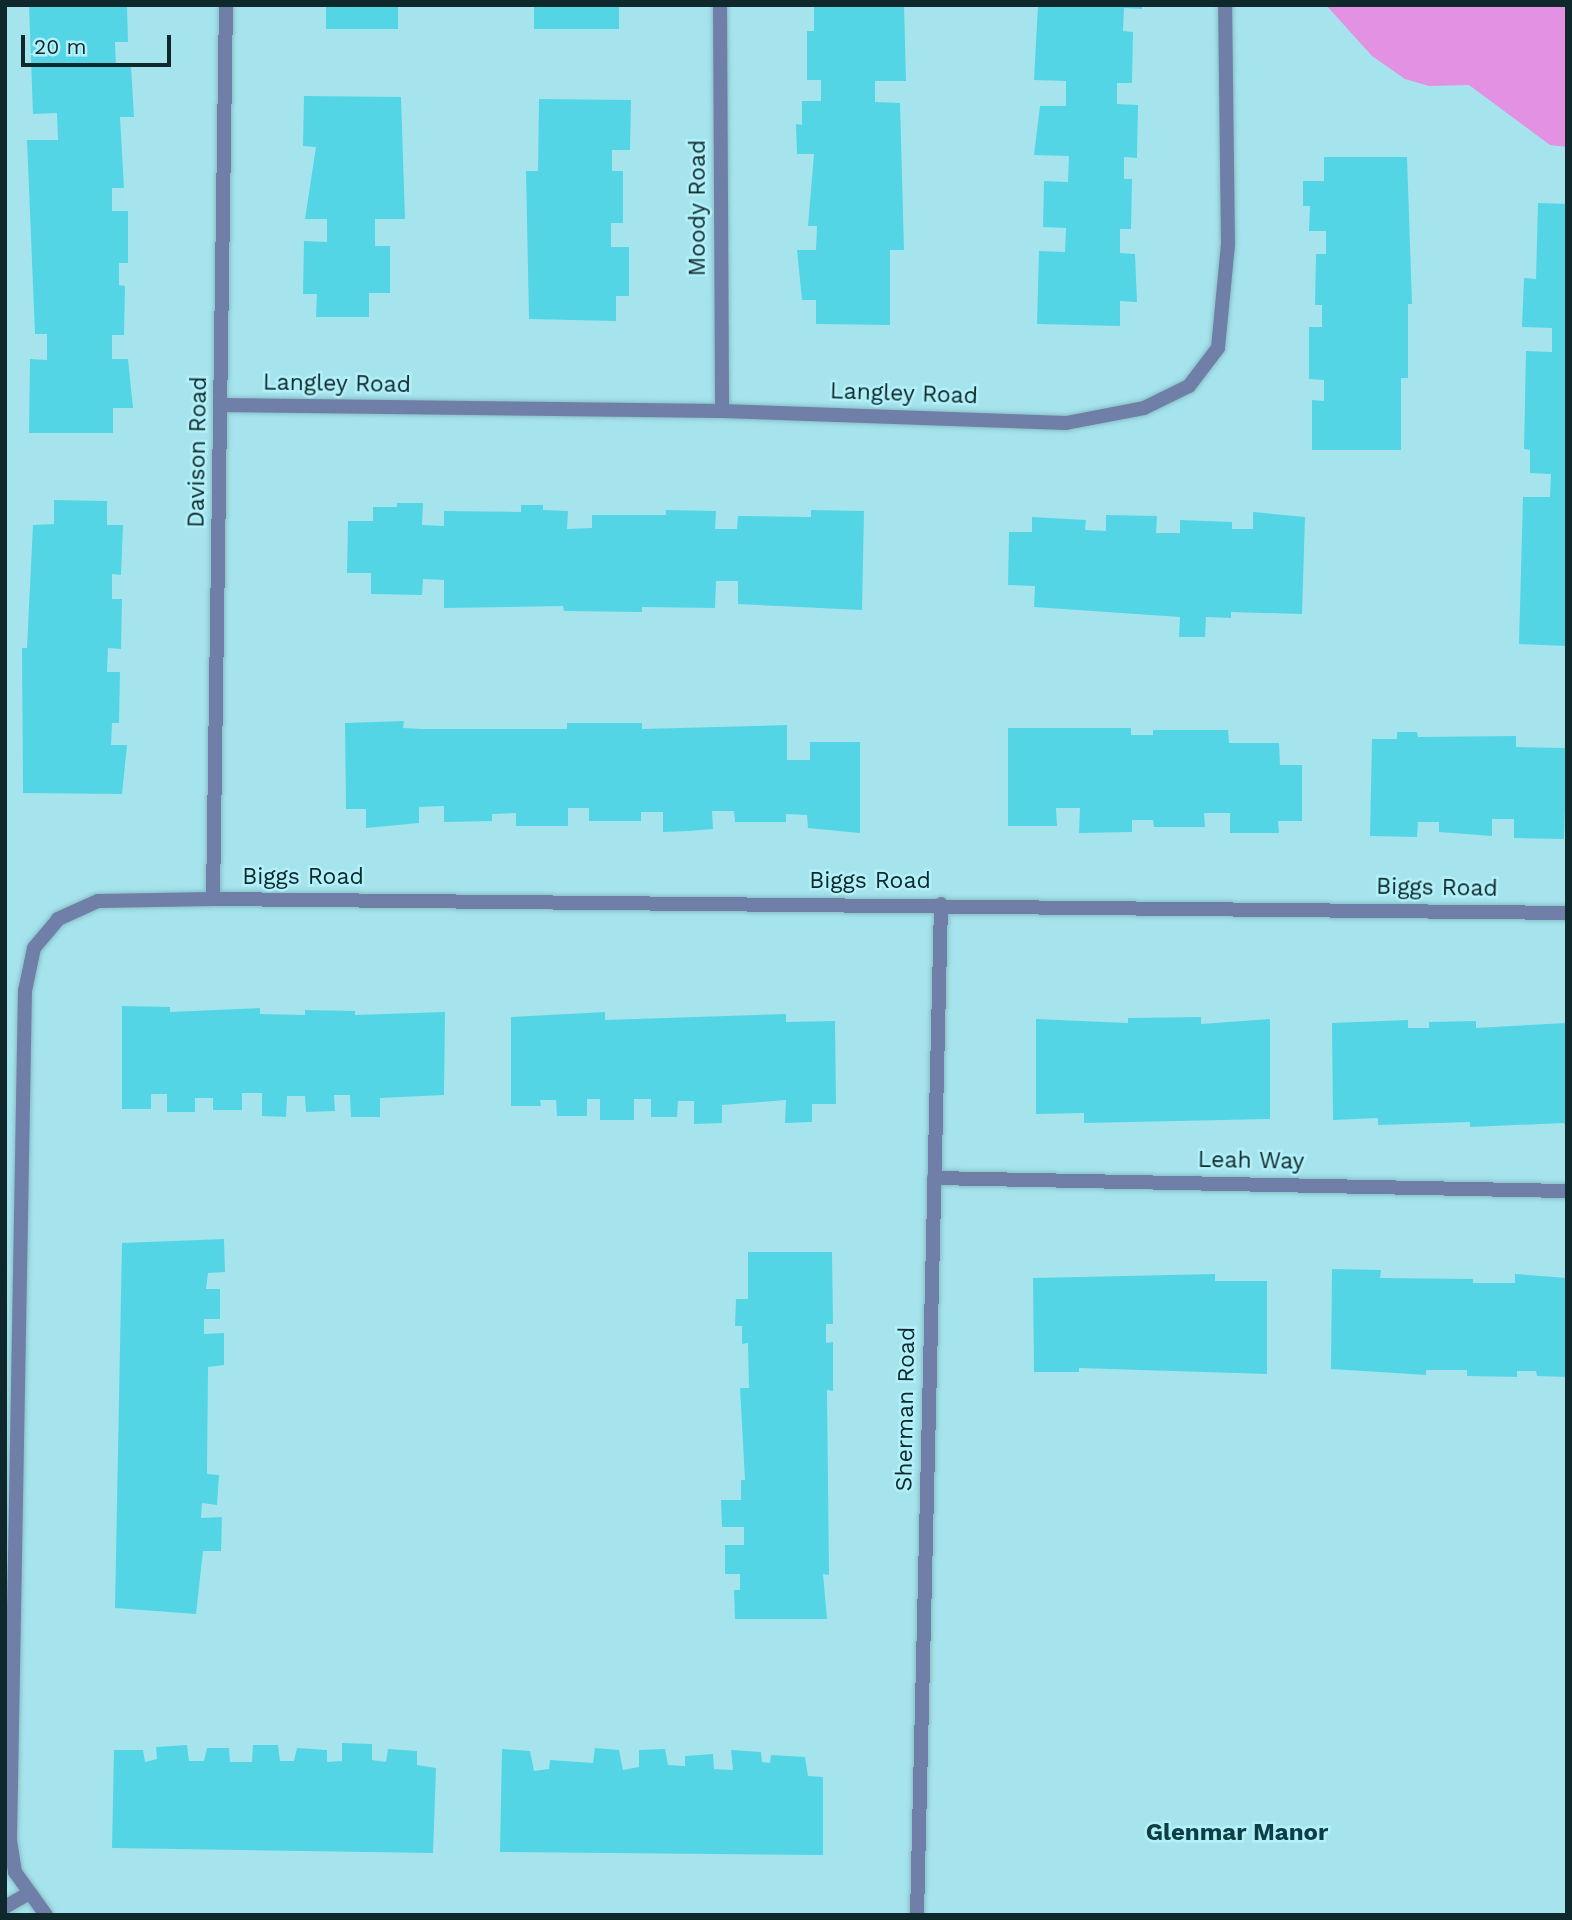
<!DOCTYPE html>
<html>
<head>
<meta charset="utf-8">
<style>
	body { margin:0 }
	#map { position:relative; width:1572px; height:1920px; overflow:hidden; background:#a6e4ed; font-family:"Work Sans",sans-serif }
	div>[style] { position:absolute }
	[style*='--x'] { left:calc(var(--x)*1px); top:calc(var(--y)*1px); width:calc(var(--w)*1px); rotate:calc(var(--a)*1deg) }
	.water>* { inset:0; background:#e391e2 }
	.building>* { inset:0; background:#53d5e6; transform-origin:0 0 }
	.roads { filter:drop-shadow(0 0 2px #88bec6) drop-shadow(0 0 2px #88bec6) }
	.service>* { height:14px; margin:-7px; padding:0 7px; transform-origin:7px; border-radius:7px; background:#6f7fa7 }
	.minor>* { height:14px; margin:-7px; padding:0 7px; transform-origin:7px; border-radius:7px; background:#6f7fa7 }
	span { translate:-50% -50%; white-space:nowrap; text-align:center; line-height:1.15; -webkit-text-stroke:5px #b3f1fa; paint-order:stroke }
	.street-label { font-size:23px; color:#0e282b }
	.neighbourhood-label { font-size:24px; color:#0c3e44; font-weight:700 }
	.frame { position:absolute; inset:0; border:7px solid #0e282b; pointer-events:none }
	.scale { position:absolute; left:21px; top:35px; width:150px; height:32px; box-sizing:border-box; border:4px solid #0e282b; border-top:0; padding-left:9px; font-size:21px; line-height:24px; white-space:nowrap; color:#0e282b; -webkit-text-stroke:5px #b3f1fa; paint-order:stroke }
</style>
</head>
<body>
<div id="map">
	<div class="water">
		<div style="clip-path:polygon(1326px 5px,1567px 5px,1567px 147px,1550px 145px,1469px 85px,1429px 86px,1405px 79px,1372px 56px)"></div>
	</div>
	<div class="building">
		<div style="clip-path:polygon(29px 5px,127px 5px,128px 42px,115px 42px,116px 66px,131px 66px,134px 117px,120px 117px,124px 188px,112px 188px,112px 211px,128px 211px,128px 263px,119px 263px,119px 285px,125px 286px,124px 335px,112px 335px,112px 359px,128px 359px,133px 408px,113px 408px,113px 433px,29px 433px,30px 359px,47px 360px,47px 334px,35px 334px,27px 140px,58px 140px,57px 113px,33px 114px)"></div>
		<div style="left:326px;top:5px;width:72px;height:24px"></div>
		<div style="left:534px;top:5px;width:85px;height:24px"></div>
		<div style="clip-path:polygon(814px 5px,904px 5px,906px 81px,875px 81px,875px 102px,900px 103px,904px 250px,890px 250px,890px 325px,816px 324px,816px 300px,802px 300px,797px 250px,816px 250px,817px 226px,808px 226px,814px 154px,797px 154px,796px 124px,802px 125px,802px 101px,821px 101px,821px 80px,807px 80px,807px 31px,814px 31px)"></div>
		<div style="clip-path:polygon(1038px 5px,1142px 5px,1142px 9px,1124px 8px,1123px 31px,1133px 32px,1132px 83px,1117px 83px,1117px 104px,1138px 105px,1137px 158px,1124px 157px,1124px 179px,1132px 179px,1131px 229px,1120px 229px,1120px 253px,1135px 254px,1137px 302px,1120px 301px,1120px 326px,1037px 324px,1039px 251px,1065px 252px,1066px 228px,1043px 227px,1044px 181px,1068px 182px,1069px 156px,1034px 155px,1040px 106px,1066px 106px,1066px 81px,1034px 80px)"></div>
		<div style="clip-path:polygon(304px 96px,401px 97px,405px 219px,375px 219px,375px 246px,390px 246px,390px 293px,369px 293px,369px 317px,316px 317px,317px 294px,303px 294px,304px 241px,327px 242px,327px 219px,305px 219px,316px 147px,303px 146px)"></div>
		<div style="clip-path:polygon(539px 99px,631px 100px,630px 150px,612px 150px,612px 171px,623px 171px,623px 223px,611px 223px,611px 247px,629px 247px,629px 296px,616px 296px,616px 321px,529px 319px,526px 171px,538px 171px)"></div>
		<div style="clip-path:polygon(1324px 157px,1407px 157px,1412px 304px,1408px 304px,1408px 378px,1401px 378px,1401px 450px,1312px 450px,1312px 400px,1324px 401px,1324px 380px,1309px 379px,1309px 327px,1322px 327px,1322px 305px,1315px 305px,1316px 254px,1326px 254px,1326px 231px,1309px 231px,1310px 206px,1303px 206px,1303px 181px,1324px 181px)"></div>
		<div style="clip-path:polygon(1538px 203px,1567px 204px,1567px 646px,1519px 644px,1523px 497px,1550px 497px,1551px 474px,1530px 473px,1530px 450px,1524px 449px,1526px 351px,1552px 352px,1552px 328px,1522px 327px,1524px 278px,1536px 279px)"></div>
		<div style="clip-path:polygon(54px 500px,107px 501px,107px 525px,123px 525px,121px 575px,112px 574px,112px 599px,122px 599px,121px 649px,108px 648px,107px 672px,120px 672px,119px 723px,112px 723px,111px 745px,127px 745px,122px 794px,23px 793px,22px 648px,27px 648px,33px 525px,54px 524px)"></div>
		<div style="clip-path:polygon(397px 503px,423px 503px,422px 525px,444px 526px,444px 511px,521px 512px,521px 505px,543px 505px,543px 510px,568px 511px,567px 529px,592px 528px,592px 515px,666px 515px,666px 510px,716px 511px,715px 529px,737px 529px,738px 516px,811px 517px,811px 510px,864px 511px,862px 610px,738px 604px,738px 581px,716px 581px,715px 608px,642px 607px,642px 612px,564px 611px,563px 606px,444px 608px,444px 580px,423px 579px,422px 595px,371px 594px,371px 573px,347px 573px,348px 521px,373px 521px,373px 507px,397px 507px)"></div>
		<div style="clip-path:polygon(1253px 512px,1305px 517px,1302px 614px,1231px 612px,1231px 618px,1206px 617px,1205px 637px,1179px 637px,1180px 617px,1034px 607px,1035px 586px,1008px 585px,1009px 532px,1032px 532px,1032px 517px,1086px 520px,1085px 530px,1106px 531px,1106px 515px,1157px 516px,1156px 533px,1180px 533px,1180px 520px,1232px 522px,1232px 529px,1253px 529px)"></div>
		<div style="clip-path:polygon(404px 721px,403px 728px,422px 729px,567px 729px,567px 723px,642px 723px,642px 729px,787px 725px,787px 760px,810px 760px,810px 742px,860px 742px,860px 833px,808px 828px,807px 815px,786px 814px,786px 822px,735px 822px,734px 811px,712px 811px,713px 829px,689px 831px,663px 832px,663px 812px,641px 812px,641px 821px,589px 821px,589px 808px,568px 808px,568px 826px,516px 826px,516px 813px,492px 814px,492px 821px,444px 822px,444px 806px,419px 807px,419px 823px,366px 828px,366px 809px,346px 809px,345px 723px)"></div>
		<div style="clip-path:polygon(1008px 728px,1131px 728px,1131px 735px,1153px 735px,1153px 730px,1228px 730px,1229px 743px,1279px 743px,1280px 765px,1302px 765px,1302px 821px,1278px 821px,1279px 833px,1230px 833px,1230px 813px,1204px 813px,1205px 827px,1154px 827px,1153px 820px,1132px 820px,1132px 832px,1079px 833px,1080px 808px,1056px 808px,1057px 826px,1008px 826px)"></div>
		<div style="clip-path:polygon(1397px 732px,1417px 732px,1418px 737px,1516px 736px,1516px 747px,1567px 748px,1564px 839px,1514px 838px,1514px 819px,1492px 819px,1492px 836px,1439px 832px,1439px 822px,1418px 822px,1417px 837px,1370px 836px,1372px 739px,1397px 739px)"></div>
		<div style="clip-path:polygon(122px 1006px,170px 1007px,170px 1012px,260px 1008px,260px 1014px,305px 1015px,305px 1010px,355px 1011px,355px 1015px,445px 1012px,444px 1095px,380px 1098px,380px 1117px,351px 1117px,350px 1095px,334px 1095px,335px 1111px,306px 1112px,305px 1096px,287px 1096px,286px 1117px,262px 1116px,262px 1093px,242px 1093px,242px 1110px,213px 1110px,213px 1098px,195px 1098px,195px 1112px,167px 1112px,167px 1094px,151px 1094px,151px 1109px,122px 1109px)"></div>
		<div style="clip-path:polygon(605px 1012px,605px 1020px,786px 1014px,786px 1022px,835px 1021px,836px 1104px,812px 1104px,812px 1122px,785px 1123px,786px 1100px,722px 1105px,722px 1123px,694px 1124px,694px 1101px,678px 1101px,677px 1117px,651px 1117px,651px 1099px,634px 1099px,634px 1120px,600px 1120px,600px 1099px,587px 1099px,587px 1116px,557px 1116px,556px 1100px,540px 1100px,541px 1106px,511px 1106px,511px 1017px)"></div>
		<div style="clip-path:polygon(1201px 1017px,1201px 1024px,1270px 1019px,1270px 1119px,1084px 1123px,1084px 1113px,1036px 1114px,1036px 1019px,1128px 1023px,1128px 1018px)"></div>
		<div style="clip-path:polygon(1408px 1020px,1408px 1028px,1429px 1028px,1429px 1022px,1476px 1021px,1476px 1028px,1566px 1023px,1567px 1128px,1564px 1123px,1470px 1127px,1470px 1122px,1378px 1125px,1378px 1118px,1333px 1120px,1332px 1023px)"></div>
		<div style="clip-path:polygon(224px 1239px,225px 1272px,208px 1273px,206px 1289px,220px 1289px,220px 1319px,204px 1319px,204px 1334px,224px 1333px,224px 1365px,208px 1367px,207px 1474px,219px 1475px,217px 1505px,202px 1503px,201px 1518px,222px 1517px,221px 1551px,203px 1551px,196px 1614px,115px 1608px,122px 1243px)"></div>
		<div style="clip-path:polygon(748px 1252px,832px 1252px,833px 1324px,826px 1324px,826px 1343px,833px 1342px,833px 1391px,827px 1390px,829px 1575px,823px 1574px,827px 1619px,735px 1619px,734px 1590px,740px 1590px,740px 1574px,725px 1574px,725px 1545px,744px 1545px,744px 1527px,722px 1527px,721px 1500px,741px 1500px,741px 1480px,745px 1480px,740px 1388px,749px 1388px,748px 1343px,742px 1344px,742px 1326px,735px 1326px,736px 1299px,748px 1299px)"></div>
		<div style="clip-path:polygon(1332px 1269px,1381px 1270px,1380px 1278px,1473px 1279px,1473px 1283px,1515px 1283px,1515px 1274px,1567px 1278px,1567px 1377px,1537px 1376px,1536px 1371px,1517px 1371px,1517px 1377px,1467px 1376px,1467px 1370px,1426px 1370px,1426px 1375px,1331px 1369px)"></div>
		<div style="clip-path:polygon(1215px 1274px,1215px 1281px,1267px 1281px,1267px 1374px,1079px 1368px,1079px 1372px,1034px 1372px,1033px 1278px)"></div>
		<div style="clip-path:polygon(342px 1743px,372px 1744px,372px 1760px,386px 1762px,388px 1749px,417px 1751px,417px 1765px,436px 1768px,433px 1853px,112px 1848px,114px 1750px,143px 1750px,145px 1762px,157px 1759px,156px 1747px,187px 1745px,189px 1761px,204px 1761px,207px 1748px,229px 1748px,230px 1762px,252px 1762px,253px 1745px,278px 1745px,280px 1761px,294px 1761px,297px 1748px,327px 1750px,327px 1762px,342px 1761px)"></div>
		<div style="clip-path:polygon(595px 1748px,619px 1750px,623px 1770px,639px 1767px,639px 1750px,665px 1749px,668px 1765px,685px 1766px,685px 1756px,713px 1754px,714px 1769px,733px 1770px,731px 1750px,761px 1752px,762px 1762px,770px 1763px,771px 1755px,805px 1757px,808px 1776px,823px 1777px,823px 1855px,500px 1852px,502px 1749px,530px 1751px,534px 1771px,549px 1769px,550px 1760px,593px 1763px)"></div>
	</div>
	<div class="roads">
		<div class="service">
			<div style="--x:5;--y:1907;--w:28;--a:-30"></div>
		</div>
		<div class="minor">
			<div style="--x:720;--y:5;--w:406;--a:89.7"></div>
			<div style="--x:220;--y:405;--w:502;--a:0.68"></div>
			<div style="--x:722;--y:411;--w:344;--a:2"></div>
			<div style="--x:1066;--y:423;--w:79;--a:-10.9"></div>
			<div style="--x:1144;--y:408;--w:50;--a:-26.1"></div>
			<div style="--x:1189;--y:386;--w:48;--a:-52.7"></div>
			<div style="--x:1218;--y:348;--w:104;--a:-84.5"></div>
			<div style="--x:1228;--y:244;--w:239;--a:-90.7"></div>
			<div style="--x:213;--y:899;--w:894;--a:-89.17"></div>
			<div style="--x:934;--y:1178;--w:633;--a:1.18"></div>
			<div style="--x:46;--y:1915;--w:53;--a:-125.8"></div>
			<div style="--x:15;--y:1872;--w:32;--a:-99"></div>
			<div style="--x:10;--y:1840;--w:849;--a:-88.99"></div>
			<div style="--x:25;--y:991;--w:44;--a:-78.2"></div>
			<div style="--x:34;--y:948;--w:38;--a:-50"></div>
			<div style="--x:58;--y:919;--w:44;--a:-24.2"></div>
			<div style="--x:98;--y:901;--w:115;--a:-1"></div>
			<div style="--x:213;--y:899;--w:1354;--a:0.59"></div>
			<div style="--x:917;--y:1915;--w:1011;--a:-88.64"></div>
		</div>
	</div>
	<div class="street-label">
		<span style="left:698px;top:208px;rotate:-90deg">Moody Road</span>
		<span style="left:337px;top:384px;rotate:1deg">Langley Road</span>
		<span style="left:904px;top:394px;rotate:2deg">Langley Road</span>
		<span style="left:198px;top:452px;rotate:-89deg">Davison Road</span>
		<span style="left:303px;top:877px">Biggs Road</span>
		<span style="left:870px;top:881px">Biggs Road</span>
		<span style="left:1437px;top:888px;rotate:1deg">Biggs Road</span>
		<span style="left:1251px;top:1161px;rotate:1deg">Leah Way</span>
		<span style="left:906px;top:1409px;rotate:-89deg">Sherman Road</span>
	</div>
	<div class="neighbourhood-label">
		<span style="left:1237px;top:1833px">Glenmar Manor</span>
	</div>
	<div class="frame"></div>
	<div class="scale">20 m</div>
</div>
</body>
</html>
